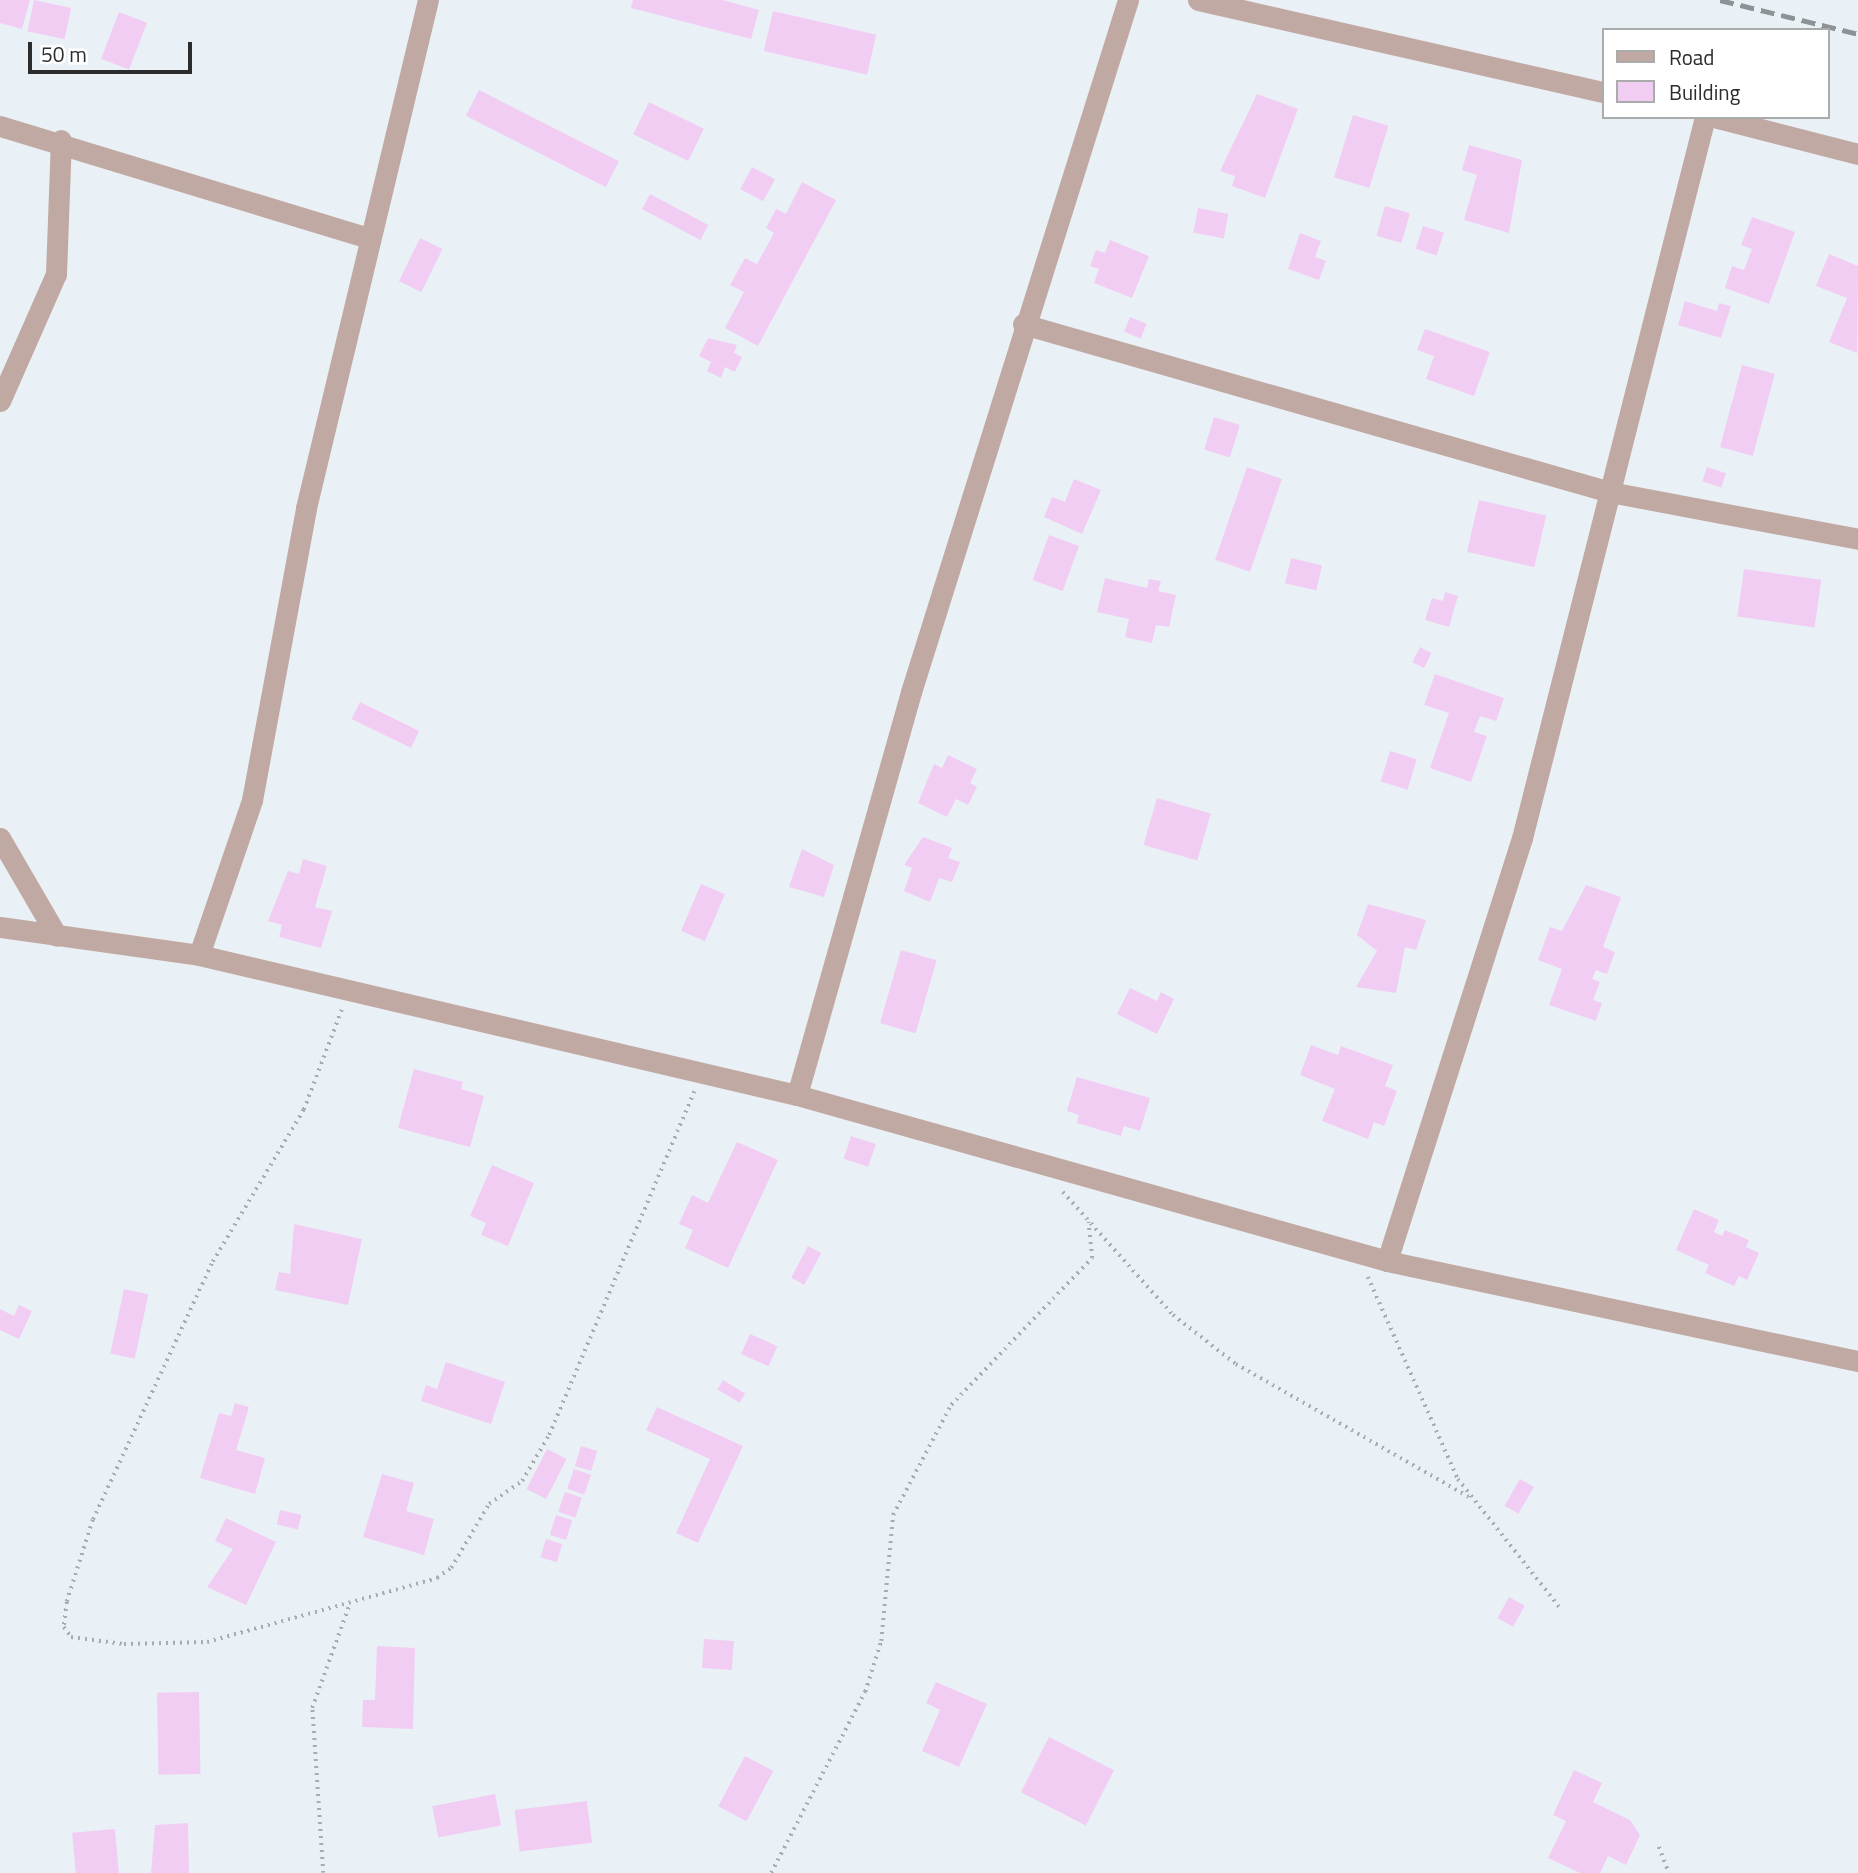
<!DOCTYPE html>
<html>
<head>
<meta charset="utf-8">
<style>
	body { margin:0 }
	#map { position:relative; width:1858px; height:1873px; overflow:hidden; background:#eaf1f6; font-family:"Titillium Web",sans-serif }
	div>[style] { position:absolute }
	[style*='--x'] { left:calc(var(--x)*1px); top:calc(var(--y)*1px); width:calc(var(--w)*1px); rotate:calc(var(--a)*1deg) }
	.building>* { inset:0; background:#f1cdf4; transform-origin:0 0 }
	.path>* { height:3.5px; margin-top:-1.75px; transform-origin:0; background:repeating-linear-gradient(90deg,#a6acb0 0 2px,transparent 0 7px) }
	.street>* { height:21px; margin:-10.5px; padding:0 10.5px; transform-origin:10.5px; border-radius:10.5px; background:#c1a9a3 }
	.rail>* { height:5px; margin-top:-2.5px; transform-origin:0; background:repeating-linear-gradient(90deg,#8d9295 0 14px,transparent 0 21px) }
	span { translate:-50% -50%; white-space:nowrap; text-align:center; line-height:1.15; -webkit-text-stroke:5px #fff; paint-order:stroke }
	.legend { position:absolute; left:1602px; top:28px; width:228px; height:91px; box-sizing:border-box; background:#fff; border:2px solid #aaabab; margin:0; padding:9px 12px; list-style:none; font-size:21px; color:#2a2c2e }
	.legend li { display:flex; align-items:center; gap:14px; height:35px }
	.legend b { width:35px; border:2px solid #aaabab }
	.scale { position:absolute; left:28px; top:42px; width:164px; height:32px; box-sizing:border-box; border:4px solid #2a2c2e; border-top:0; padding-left:9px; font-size:21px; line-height:24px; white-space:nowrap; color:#2a2c2e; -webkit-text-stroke:5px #fff; paint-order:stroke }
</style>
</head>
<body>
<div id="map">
	<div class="building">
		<div style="clip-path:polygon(0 0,30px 0,22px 29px,0 23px)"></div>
		<div style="left:34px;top:0;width:38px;height:32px;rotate:12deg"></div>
		<div style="clip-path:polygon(633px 0,723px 0,759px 10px,751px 39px,631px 8px)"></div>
		<div style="left:773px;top:11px;width:106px;height:41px;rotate:13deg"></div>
		<div style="left:119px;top:12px;width:30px;height:50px;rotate:21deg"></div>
		<div style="left:479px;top:90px;width:157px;height:29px;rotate:27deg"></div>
		<div style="clip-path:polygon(1257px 94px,1298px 109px,1265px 198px,1232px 186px,1235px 176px,1220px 171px)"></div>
		<div style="left:649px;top:102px;width:61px;height:36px;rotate:26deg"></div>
		<div style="left:1353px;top:115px;width:37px;height:65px;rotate:17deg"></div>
		<div style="clip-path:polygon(1469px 145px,1522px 160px,1509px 233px,1464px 220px,1477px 175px,1462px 170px)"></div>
		<div style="left:752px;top:167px;width:26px;height:25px;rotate:28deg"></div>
		<div style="clip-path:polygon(802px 182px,836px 200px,758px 346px,725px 328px,744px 292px,730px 285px,745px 258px,757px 264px,774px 233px,766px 228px,776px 209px,786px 214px)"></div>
		<div style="left:650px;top:194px;width:66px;height:17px;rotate:28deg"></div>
		<div style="left:1385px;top:206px;width:26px;height:31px;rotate:16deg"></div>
		<div style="left:1198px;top:208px;width:31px;height:25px;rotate:11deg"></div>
		<div style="clip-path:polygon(1752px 217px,1795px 232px,1769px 304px,1725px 288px,1732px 266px,1744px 270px,1752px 249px,1741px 245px)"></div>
		<div style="left:1423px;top:226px;width:22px;height:24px;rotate:18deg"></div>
		<div style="clip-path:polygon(1300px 233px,1321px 241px,1315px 257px,1326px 261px,1319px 280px,1288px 269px)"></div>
		<div style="left:420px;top:238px;width:25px;height:48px;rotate:26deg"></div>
		<div style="clip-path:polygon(1110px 240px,1149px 256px,1132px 298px,1094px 283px,1099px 269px,1090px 266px,1096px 250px,1105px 253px)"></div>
		<div style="clip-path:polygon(1829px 254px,1858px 266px,1857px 353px,1829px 342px,1847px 298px,1816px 286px)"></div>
		<div style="clip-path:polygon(1685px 301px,1717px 311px,1719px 303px,1731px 306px,1721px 338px,1678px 325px)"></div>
		<div style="left:1130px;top:317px;width:18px;height:16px;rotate:22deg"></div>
		<div style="clip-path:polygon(1425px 329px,1490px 352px,1474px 396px,1426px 379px,1434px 356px,1417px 350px)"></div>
		<div style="clip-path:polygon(708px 338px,737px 345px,734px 353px,742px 357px,735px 372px,725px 367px,721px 378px,707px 371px,711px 362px,699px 356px)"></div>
		<div style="left:1742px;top:365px;width:34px;height:85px;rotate:15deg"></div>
		<div style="left:1214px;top:417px;width:27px;height:34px;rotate:17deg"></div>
		<div style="left:1247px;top:467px;width:37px;height:98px;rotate:19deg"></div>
		<div style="left:1707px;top:467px;width:20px;height:15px;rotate:18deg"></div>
		<div style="clip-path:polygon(1074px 479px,1101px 490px,1082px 534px,1044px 517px,1052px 497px,1065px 502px)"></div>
		<div style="left:1479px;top:500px;width:69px;height:53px;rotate:13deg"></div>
		<div style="left:1049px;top:535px;width:32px;height:48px;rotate:20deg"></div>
		<div style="left:1291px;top:558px;width:32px;height:26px;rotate:13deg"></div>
		<div style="left:1744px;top:569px;width:78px;height:48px;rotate:8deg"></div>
		<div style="clip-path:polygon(1105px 578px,1147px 588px,1149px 579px,1161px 581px,1158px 591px,1176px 595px,1169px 627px,1156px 625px,1152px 643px,1125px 637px,1129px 619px,1097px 612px)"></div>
		<div style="clip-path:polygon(1445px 592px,1458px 596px,1449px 627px,1425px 620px,1432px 598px,1443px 601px)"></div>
		<div style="left:1420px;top:647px;width:13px;height:17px;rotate:27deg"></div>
		<div style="clip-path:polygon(1435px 674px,1504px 698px,1496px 721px,1480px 716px,1474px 732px,1487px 736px,1471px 782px,1430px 768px,1449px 713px,1424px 705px)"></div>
		<div style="left:360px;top:702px;width:66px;height:19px;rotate:26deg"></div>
		<div style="left:1390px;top:751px;width:28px;height:32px;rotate:17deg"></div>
		<div style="clip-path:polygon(948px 755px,977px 769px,970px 783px,977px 787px,968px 805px,956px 799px,947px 817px,918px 803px,934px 764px,942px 768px)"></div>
		<div style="left:1157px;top:798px;width:56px;height:49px;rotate:16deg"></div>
		<div style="clip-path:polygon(923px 837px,952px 848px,948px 858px,960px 862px,952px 882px,939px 878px,930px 902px,904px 891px,912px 868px,904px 865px)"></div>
		<div style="clip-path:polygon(802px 849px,834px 865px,824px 897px,789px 887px)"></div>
		<div style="clip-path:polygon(303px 859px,327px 866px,315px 907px,332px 911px,321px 948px,279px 937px,282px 925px,268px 921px,288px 871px,299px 874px)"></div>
		<div style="left:701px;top:884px;width:26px;height:51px;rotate:23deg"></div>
		<div style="clip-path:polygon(1586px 885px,1621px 897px,1603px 947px,1615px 952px,1607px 974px,1596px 970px,1592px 979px,1600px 982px,1593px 1000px,1602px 1003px,1596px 1021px,1549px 1005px,1562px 969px,1538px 960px,1550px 927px,1562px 931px)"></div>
		<div style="clip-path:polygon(1368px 904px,1426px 920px,1416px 950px,1405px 947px,1396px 993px,1356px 987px,1377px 951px,1357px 935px)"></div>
		<div style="left:901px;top:950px;width:37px;height:76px;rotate:16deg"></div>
		<div style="clip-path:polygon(1130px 988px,1157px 1001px,1161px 992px,1174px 999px,1157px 1034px,1117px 1014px)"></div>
		<div style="clip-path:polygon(1311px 1045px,1338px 1055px,1341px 1046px,1393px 1065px,1385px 1086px,1397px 1091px,1384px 1126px,1374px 1122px,1368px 1139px,1322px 1121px,1335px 1089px,1300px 1075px)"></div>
		<div style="clip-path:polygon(414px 1069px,463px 1082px,461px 1089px,484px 1096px,470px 1147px,398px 1128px)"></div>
		<div style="clip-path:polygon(1077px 1077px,1150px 1098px,1140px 1131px,1124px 1126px,1121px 1136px,1077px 1123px,1079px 1115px,1067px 1111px)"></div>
		<div style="left:851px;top:1136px;width:26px;height:24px;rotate:18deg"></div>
		<div style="clip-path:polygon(737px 1142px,778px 1160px,728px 1268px,685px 1248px,693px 1230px,679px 1224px,692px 1195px,708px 1203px)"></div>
		<div style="clip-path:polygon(492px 1165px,534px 1183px,508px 1246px,481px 1235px,486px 1223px,470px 1216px)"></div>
		<div style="clip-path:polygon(1694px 1209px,1719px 1220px,1714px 1232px,1722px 1236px,1725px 1230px,1749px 1240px,1746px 1247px,1759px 1253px,1747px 1280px,1739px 1276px,1734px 1286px,1705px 1273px,1709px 1265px,1676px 1250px)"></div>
		<div style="clip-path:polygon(294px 1224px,362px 1239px,348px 1305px,275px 1290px,279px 1272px,290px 1274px)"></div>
		<div style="left:808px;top:1246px;width:15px;height:36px;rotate:28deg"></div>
		<div style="left:124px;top:1289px;width:25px;height:66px;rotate:12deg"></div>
		<div style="clip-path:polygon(19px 1305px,32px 1311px,19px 1339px,0 1330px,0 1309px,14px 1316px)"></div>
		<div style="left:750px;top:1334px;width:30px;height:22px;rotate:24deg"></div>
		<div style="clip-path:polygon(446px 1362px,505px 1382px,491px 1424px,421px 1401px,426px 1385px,437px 1389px)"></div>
		<div style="left:723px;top:1380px;width:26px;height:11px;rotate:31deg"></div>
		<div style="clip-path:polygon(235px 1403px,249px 1407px,236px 1450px,265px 1458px,255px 1494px,200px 1478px,219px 1413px,231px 1416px)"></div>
		<div style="clip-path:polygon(657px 1407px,743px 1446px,698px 1543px,676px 1533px,710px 1459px,646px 1430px)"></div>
		<div style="left:581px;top:1446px;width:17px;height:21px;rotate:17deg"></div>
		<div style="left:547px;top:1449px;width:22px;height:45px;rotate:27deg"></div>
		<div style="left:574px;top:1469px;width:18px;height:21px;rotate:19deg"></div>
		<div style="clip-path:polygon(382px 1474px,414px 1483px,406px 1511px,434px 1519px,424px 1555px,363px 1537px)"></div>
		<div style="left:1520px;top:1479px;width:16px;height:31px;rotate:30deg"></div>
		<div style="left:565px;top:1492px;width:18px;height:21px;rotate:19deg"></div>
		<div style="left:280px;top:1510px;width:22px;height:15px;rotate:13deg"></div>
		<div style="left:556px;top:1515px;width:17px;height:21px;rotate:17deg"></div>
		<div style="clip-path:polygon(226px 1518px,276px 1542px,246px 1605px,207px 1587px,233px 1549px,215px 1541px)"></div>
		<div style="left:546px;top:1539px;width:17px;height:19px;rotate:17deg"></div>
		<div style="left:1509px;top:1597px;width:18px;height:24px;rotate:29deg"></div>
		<div style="left:704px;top:1639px;width:30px;height:29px;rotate:4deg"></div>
		<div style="clip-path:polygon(377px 1646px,415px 1648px,413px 1729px,362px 1727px,363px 1700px,375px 1700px)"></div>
		<div style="clip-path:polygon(936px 1682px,987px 1704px,959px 1767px,922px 1751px,940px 1710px,926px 1703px)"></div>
		<div style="left:199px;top:1692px;width:82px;height:42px;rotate:89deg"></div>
		<div style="left:1049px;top:1737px;width:73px;height:62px;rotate:27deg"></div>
		<div style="left:745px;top:1756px;width:32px;height:57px;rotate:28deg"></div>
		<div style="clip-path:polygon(1574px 1770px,1602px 1783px,1593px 1802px,1630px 1820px,1640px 1835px,1626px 1865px,1608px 1856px,1600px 1873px,1580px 1873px,1548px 1858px,1566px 1821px,1553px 1815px)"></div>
		<div style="left:495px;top:1794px;width:32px;height:64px;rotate:79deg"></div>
		<div style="left:587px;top:1801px;width:42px;height:73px;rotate:83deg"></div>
		<div style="clip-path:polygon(188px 1823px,189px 1873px,151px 1873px,155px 1825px)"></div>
		<div style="left:115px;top:1829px;width:44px;height:43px;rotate:85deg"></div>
	</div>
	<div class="path">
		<div style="--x:342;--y:1010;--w:107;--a:110.8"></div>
		<div style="--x:304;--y:1110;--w:179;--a:120.9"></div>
		<div style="--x:212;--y:1264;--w:282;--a:114.9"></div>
		<div style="--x:93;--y:1520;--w:86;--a:107.6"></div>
		<div style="--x:67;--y:1602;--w:25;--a:97"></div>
		<div style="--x:64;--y:1627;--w:12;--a:55"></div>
		<div style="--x:71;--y:1637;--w:53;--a:7.5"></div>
		<div style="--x:124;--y:1644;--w:83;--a:-1.4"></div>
		<div style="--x:207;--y:1642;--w:239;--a:-15.5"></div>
		<div style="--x:437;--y:1578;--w:17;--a:-36"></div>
		<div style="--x:451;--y:1568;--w:74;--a:-59.3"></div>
		<div style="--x:489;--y:1504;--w:40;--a:-34.9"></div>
		<div style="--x:522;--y:1481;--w:53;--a:-59.6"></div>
		<div style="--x:549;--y:1435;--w:373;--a:-67.1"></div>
		<div style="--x:1063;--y:1192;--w:165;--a:48.2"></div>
		<div style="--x:1173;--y:1315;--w:80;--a:37.9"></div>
		<div style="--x:1236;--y:1364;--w:271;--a:29.7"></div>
		<div style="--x:1368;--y:1277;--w:221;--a:66"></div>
		<div style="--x:1458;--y:1479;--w:167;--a:51.6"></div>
		<div style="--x:1659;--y:1847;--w:28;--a:69"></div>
		<div style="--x:323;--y:1873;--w:165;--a:-93.8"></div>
		<div style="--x:312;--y:1708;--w:112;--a:-70.1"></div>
		<div style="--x:771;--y:1873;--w:204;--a:-62.6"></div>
		<div style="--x:865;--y:1692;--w:53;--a:-72.6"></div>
		<div style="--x:881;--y:1641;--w:127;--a:-84.6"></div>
		<div style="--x:893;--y:1515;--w:124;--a:-62.2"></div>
		<div style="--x:951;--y:1405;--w:204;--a:-46.2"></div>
		<div style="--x:1092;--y:1258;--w:36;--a:-96"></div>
	</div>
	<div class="street">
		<div style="--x:1198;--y:0;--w:416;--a:12.8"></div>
		<div style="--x:1714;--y:117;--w:149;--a:14.4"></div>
		<div style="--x:0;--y:126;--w:386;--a:16.9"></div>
		<div style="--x:1023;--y:324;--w:611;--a:15.97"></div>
		<div style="--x:1610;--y:492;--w:252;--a:10.7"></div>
		<div style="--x:0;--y:401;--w:139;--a:-66.2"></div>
		<div style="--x:56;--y:274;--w:134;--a:-87.9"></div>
		<div style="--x:0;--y:838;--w:113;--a:59.8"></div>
		<div style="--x:0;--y:927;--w:201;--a:8"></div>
		<div style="--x:199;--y:955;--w:614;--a:13.18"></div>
		<div style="--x:797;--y:1095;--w:613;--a:15.71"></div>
		<div style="--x:1387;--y:1261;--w:444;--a:-72.3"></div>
		<div style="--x:1522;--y:838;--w:744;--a:-75.76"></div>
		<div style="--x:199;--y:955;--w:164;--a:-71.1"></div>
		<div style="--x:252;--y:800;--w:297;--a:-79.5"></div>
		<div style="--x:306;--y:508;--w:522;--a:-76.5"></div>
		<div style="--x:797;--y:1095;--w:419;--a:-74.2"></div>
		<div style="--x:911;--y:692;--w:725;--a:-72.59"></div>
		<div style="--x:1387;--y:1261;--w:481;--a:12"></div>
	</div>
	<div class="rail">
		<div style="--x:1720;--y:0;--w:142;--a:13.8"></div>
	</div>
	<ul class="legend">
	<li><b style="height:9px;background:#c1a9a3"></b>Road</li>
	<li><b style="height:19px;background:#f1cdf4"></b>Building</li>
	</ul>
	<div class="scale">50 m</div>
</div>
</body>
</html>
